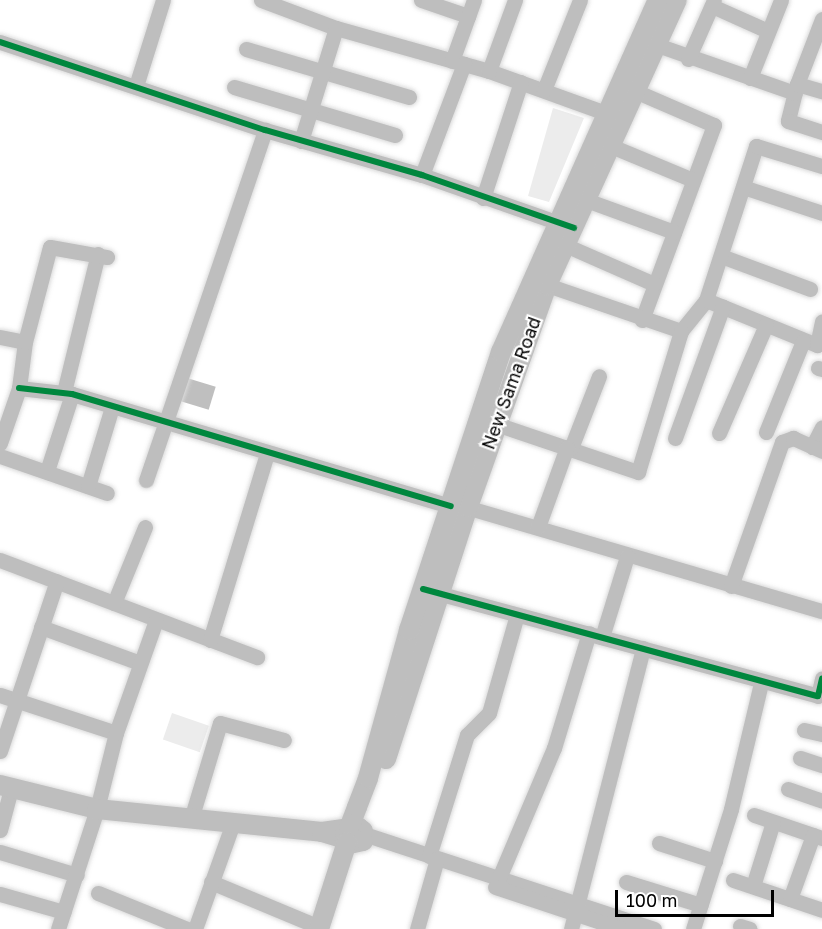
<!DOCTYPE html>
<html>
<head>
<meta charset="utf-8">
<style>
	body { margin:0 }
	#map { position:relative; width:822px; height:929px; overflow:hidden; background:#fff; font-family:"Golos Text",sans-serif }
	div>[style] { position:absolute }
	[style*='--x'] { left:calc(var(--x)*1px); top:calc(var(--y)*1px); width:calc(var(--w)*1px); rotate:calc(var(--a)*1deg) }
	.green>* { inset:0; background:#ececec; transform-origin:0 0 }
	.water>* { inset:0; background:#bfbfbf; transform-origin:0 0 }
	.roads { filter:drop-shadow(0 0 2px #dbdbdb) drop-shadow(0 0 2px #dbdbdb) }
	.minor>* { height:15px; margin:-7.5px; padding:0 7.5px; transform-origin:7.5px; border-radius:7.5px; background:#bebebe }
	.major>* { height:20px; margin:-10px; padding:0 10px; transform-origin:10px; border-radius:10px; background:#bebebe }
	.cycleway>* { height:6px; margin:-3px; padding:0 3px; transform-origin:3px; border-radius:3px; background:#00873e }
	span { translate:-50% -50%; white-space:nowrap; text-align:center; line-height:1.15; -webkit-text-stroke:4.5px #fff; paint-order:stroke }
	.street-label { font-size:18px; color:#000 }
	.scale { position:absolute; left:615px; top:890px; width:159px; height:27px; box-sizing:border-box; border:3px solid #000; border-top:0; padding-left:8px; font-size:18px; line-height:21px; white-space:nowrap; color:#000; -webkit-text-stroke:4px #fff; paint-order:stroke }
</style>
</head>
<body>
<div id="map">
	<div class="green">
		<div style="clip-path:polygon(553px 108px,584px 118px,549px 202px,528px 196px)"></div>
		<div style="left:172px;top:713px;width:39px;height:28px;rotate:19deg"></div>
	</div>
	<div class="water">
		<div style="left:187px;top:378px;width:30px;height:24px;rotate:17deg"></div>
	</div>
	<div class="roads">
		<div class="minor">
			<div style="--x:261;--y:0;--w:80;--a:20.5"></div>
			<div style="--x:336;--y:28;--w:159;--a:15.7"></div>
			<div style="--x:489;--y:71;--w:136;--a:19.8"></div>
			<div style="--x:421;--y:0;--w:50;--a:18.8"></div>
			<div style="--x:712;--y:6;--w:61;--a:24.1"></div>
			<div style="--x:822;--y:19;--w:70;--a:111"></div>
			<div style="--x:797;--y:84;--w:38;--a:104"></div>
			<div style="--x:788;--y:121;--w:36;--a:18"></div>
			<div style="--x:0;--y:42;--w:279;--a:18.4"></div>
			<div style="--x:265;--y:130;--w:163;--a:16"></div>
			<div style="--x:422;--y:175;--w:155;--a:19.3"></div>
			<div style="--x:657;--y:45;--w:146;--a:19.2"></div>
			<div style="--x:246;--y:49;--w:170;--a:16.4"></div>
			<div style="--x:688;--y:59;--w:64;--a:-66.2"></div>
			<div style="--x:452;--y:61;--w:65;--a:-70.2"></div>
			<div style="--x:489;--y:71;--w:76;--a:-69.9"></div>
			<div style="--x:750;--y:78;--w:84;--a:-68.3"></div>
			<div style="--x:797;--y:84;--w:26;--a:16"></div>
			<div style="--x:136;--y:86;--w:90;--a:-72.6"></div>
			<div style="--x:234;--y:87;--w:168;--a:16.6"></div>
			<div style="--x:544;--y:90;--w:97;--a:-68.2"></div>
			<div style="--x:635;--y:91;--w:86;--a:23.3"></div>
			<div style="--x:714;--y:125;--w:208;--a:110.3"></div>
			<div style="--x:301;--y:141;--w:118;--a:-72.8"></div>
			<div style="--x:611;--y:146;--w:89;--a:22.5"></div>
			<div style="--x:422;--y:175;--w:119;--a:-69.3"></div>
			<div style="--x:743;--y:187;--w:83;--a:18.2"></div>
			<div style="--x:483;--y:198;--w:122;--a:-71.9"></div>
			<div style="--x:586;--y:200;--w:94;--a:20"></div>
			<div style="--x:565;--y:245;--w:97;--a:23.7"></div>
			<div style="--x:721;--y:256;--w:95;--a:20.3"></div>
			<div style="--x:547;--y:285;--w:142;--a:18.9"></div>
			<div style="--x:681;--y:331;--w:40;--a:-51"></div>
			<div style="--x:706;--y:300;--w:162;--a:-72"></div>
			<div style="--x:756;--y:146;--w:69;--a:16.9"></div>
			<div style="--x:706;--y:300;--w:120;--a:22.1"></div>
			<div style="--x:817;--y:345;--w:24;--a:-78"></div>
			<div style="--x:0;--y:337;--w:25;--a:11"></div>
			<div style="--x:818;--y:368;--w:4;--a:14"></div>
			<div style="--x:19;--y:388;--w:53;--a:6.5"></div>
			<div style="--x:72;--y:394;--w:395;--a:16.5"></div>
			<div style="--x:64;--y:392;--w:142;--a:-76.2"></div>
			<div style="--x:496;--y:424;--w:150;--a:18.7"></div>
			<div style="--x:638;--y:472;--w:147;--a:-73"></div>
			<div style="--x:766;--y:432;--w:98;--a:-67.9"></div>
			<div style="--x:719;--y:433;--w:118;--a:-66.5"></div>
			<div style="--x:675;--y:438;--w:140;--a:-70"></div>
			<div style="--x:0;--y:443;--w:58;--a:-70.9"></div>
			<div style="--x:19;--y:388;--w:46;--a:-82.6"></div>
			<div style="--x:25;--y:342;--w:98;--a:-75.3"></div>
			<div style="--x:50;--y:247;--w:58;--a:10"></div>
			<div style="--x:812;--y:447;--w:22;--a:-63"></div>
			<div style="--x:571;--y:448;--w:77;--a:-68.7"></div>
			<div style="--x:0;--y:456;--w:113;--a:19.1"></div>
			<div style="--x:47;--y:471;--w:81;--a:-72"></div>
			<div style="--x:146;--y:480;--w:370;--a:-71.2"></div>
			<div style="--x:88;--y:486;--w:83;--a:-73.1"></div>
			<div style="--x:459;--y:505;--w:378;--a:16.3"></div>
			<div style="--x:538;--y:527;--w:85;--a:-70.1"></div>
			<div style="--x:0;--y:560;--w:275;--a:20.7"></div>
			<div style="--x:731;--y:586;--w:153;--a:-70.5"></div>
			<div style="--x:782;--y:442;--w:12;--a:-20"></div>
			<div style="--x:793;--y:438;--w:32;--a:24"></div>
			<div style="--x:430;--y:591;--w:402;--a:15.1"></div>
			<div style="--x:818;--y:696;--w:18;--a:-77"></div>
			<div style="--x:114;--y:603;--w:82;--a:-67.8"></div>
			<div style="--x:41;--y:627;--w:105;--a:20"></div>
			<div style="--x:602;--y:637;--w:85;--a:-72.8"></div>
			<div style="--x:210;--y:640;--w:195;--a:-73"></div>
			<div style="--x:0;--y:695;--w:122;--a:18.1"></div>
			<div style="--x:804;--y:730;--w:18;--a:13"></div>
			<div style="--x:0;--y:751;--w:179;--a:-71.5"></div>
			<div style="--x:800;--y:758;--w:23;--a:18"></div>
			<div style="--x:788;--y:789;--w:36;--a:19"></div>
			<div style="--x:754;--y:815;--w:72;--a:18.7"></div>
			<div style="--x:191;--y:819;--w:100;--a:-73.2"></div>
			<div style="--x:220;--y:723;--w:66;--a:14.9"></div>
			<div style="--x:0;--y:830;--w:42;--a:-75"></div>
			<div style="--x:364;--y:834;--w:305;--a:18.1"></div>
			<div style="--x:659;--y:843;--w:59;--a:17.8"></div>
			<div style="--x:0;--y:852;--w:80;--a:16.6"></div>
			<div style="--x:429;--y:856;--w:127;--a:-72.6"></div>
			<div style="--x:467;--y:735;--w:31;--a:-45"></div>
			<div style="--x:489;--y:713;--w:102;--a:-74.1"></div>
			<div style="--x:499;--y:878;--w:141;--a:-67.1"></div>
			<div style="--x:554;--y:748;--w:120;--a:-73.1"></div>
			<div style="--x:733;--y:880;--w:94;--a:18.6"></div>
			<div style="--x:211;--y:882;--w:117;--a:22.6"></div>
			<div style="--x:626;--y:882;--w:78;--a:17"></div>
			<div style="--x:753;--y:886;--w:67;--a:-72.6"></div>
			<div style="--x:495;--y:887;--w:133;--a:18.4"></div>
			<div style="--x:98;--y:893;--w:96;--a:22"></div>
			<div style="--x:0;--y:894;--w:66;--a:15.7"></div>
			<div style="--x:790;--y:899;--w:68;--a:-70.2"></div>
			<div style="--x:740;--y:926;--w:10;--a:17"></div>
			<div style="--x:58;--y:929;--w:126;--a:-72"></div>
			<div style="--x:97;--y:809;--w:78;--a:-76"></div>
			<div style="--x:116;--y:733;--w:120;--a:-70.5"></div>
			<div style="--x:195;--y:929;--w:113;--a:-70.3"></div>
			<div style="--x:417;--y:929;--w:73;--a:-74.1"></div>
			<div style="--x:571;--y:929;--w:290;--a:-75.6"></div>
			<div style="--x:693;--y:929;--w:126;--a:-72.4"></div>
			<div style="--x:731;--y:809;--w:130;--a:-76.6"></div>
		</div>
		<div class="major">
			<div style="--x:386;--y:759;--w:265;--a:-72"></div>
			<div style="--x:468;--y:507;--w:236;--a:-70.4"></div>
			<div style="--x:547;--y:285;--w:313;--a:-65.5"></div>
			<div style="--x:0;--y:785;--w:100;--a:13.9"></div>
			<div style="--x:97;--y:809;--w:226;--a:5.8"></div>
			<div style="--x:345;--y:839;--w:24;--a:-163"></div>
			<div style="--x:322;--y:832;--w:27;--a:-8"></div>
			<div style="--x:349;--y:828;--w:3;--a:-18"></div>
			<div style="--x:352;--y:827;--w:6;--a:0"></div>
			<div style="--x:358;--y:827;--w:6;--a:39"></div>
			<div style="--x:363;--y:831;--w:10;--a:90"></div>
			<div style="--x:363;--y:841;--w:14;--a:168"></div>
			<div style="--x:349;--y:844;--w:12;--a:-110"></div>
			<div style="--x:345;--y:833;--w:6;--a:-51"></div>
			<div style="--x:349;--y:828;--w:22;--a:-69"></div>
			<div style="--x:357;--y:807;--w:31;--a:-69"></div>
			<div style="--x:368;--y:778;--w:154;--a:-74.5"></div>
			<div style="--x:409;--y:630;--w:293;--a:-71.7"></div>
			<div style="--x:501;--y:352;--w:385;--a:-66"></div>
			<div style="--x:319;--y:929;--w:91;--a:-72.2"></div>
		</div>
	</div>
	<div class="cycleway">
		<div style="--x:0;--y:42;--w:279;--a:18.4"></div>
		<div style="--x:265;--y:130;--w:163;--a:16"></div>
		<div style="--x:422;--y:175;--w:161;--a:19.2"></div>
		<div style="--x:19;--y:388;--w:53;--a:6.5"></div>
		<div style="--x:72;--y:394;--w:395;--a:16.5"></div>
		<div style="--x:423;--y:589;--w:409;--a:15.2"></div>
		<div style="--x:818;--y:696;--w:18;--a:-77"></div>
	</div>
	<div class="street-label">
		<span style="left:511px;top:383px;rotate:-70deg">New Sama Road</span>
	</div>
	<div class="scale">100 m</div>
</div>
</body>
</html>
